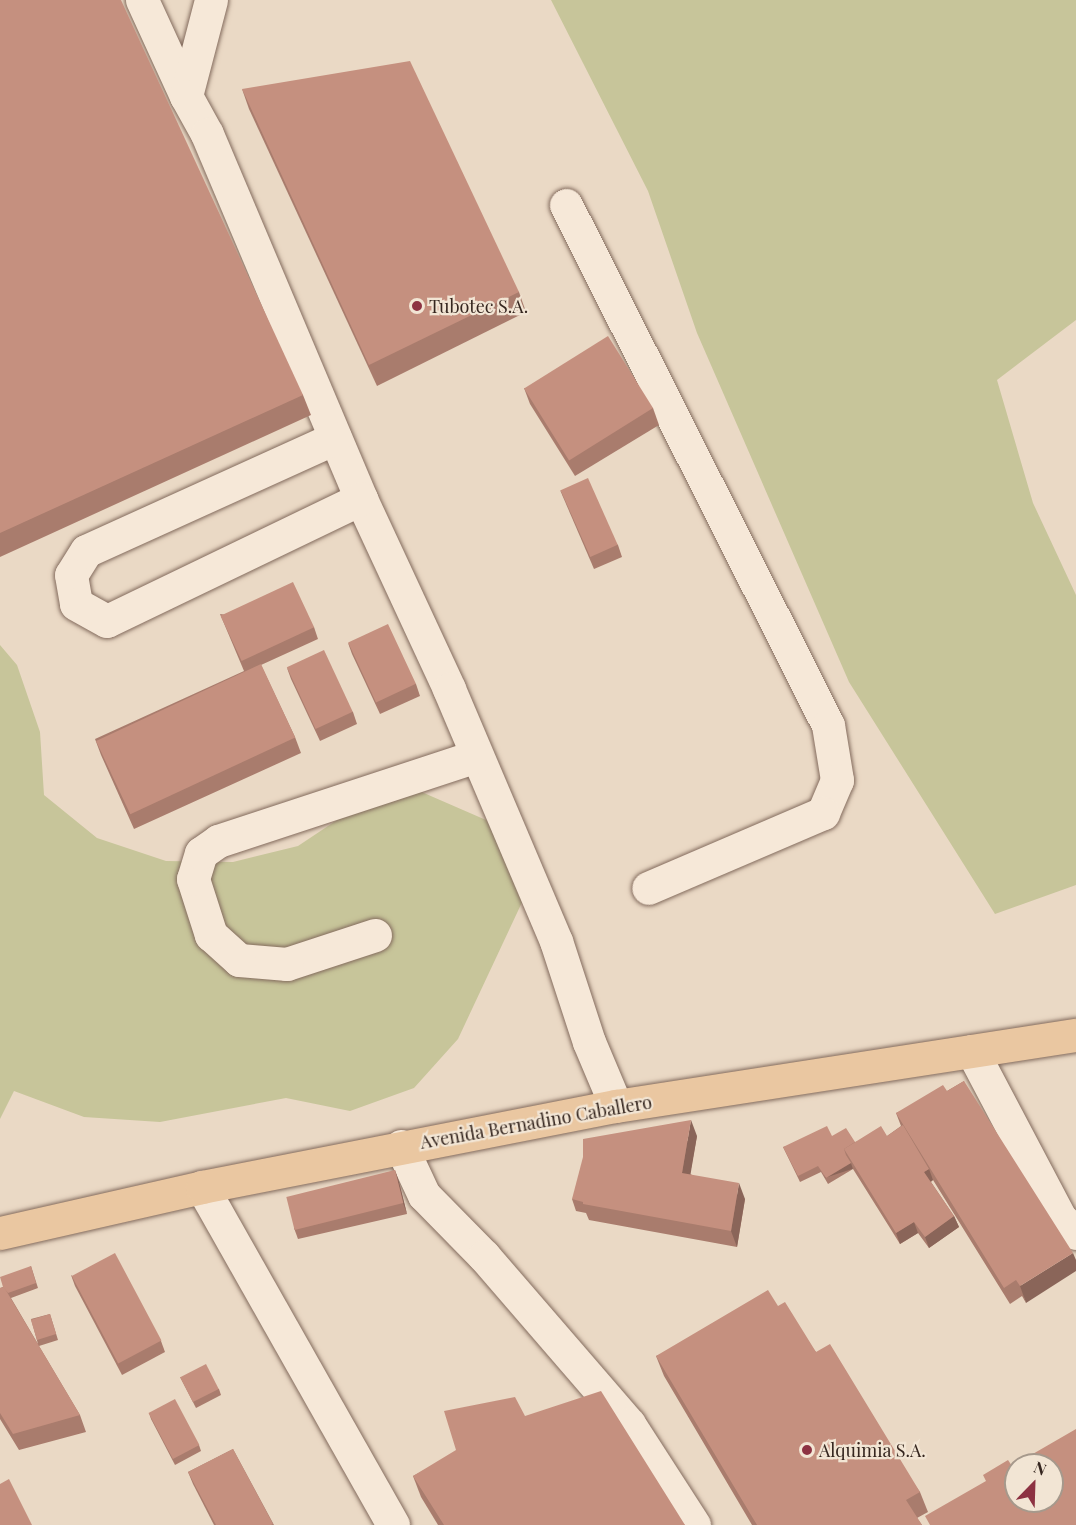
<!DOCTYPE html>
<html>
<head>
<meta charset="utf-8">
<style>
	body { margin:0 }
	#map { position:relative; width:1076px; height:1525px; overflow:hidden; background:#ead9c5; font-family:"Playfair Display",serif }
	div>[style] { position:absolute }
	[style*='--x'] { left:calc(var(--x)*1px); top:calc(var(--y)*1px); width:calc(var(--w)*1px); rotate:calc(var(--a)*1deg) }
	.green>* { inset:0; background:#c7c59a }
	.roads { filter:drop-shadow(0 0 2px #836b5d) drop-shadow(0 0 2px #836b5d) }
	.minor>* { height:33px; margin:-16.5px; padding:0 16.5px; transform-origin:16.5px; border-radius:16.5px; background:#f6e8d8 }
	.major>* { height:33px; margin:-16.5px; padding:0 16.5px; transform-origin:16.5px; border-radius:16.5px; background:#eac7a1 }
	.wall>* { inset:0; background:#a97c6d }
	.shaded-wall>* { inset:0; background:#8a6559; transform-origin:0 0 }
	.building>* { inset:0; background:#c5907f; transform-origin:0 0 }
	.dots>* { width:16px; height:16px; translate:-50% -50%; box-sizing:border-box; border:3px solid #f2e5d4; border-radius:50% }
	span { translate:-50% -50%; white-space:nowrap; text-align:center; line-height:1.15; -webkit-text-stroke:4.5px #f2e5d4; paint-order:stroke }
	.poi-label { font-size:18px; color:#35261f }
	.left { translate:0 -50%; text-align:left }
	.street-label { font-size:18px; color:#35261f }
	.north { position:absolute; left:1004px; top:1453px; width:60px; height:60px; box-sizing:border-box; background:#f2e5d4; border:2px solid #a6998c; border-radius:50%; rotate:23deg; font-size:16px; font-weight:700; line-height:24px; text-align:center; color:#35261f }
	.north::after { content:''; display:block; margin:auto; width:21px; height:27px; background:#8d3242; clip-path:polygon(50% 0,100% 100%,50% 72%,0 100%) }
</style>
</head>
<body>
<div id="map">
	<div class="green">
		<div style="clip-path:polygon(551px 0,1076px 0,1076px 320px,997px 380px,1033px 503px,1076px 595px,1076px 885px,995px 914px,849px 682px,697px 333px,648px 191px)"></div>
		<div style="clip-path:polygon(0 645px,17px 665px,40px 732px,44px 795px,97px 838px,166px 861px,233px 862px,298px 846px,355px 808px,417px 790px,486px 820px,539px 866px,458px 1039px,414px 1088px,350px 1111px,286px 1098px,160px 1122px,84px 1117px,14px 1091px,0 1119px)"></div>
	</div>
	<div class="roads">
		<div class="minor">
			<div style="--x:142;--y:0;--w:106;--a:65.4"></div>
			<div style="--x:211;--y:0;--w:99;--a:104.6"></div>
			<div style="--x:186;--y:96;--w:43;--a:61.1"></div>
			<div style="--x:207;--y:134;--w:396;--a:67.1"></div>
			<div style="--x:361;--y:499;--w:209;--a:65.1"></div>
			<div style="--x:449;--y:689;--w:274;--a:67"></div>
			<div style="--x:556;--y:941;--w:106;--a:71.9"></div>
			<div style="--x:589;--y:1042;--w:69;--a:67.1"></div>
			<div style="--x:566;--y:205;--w:582;--a:63.26"></div>
			<div style="--x:828;--y:725;--w:56;--a:80.7"></div>
			<div style="--x:837;--y:780;--w:36;--a:113"></div>
			<div style="--x:823;--y:813;--w:190;--a:156.8"></div>
			<div style="--x:335;--y:438;--w:273;--a:155.6"></div>
			<div style="--x:86;--y:551;--w:28;--a:122"></div>
			<div style="--x:71;--y:575;--w:29;--a:80"></div>
			<div style="--x:76;--y:604;--w:35;--a:29"></div>
			<div style="--x:107;--y:621;--w:282;--a:-25.7"></div>
			<div style="--x:375;--y:935;--w:93;--a:161.8"></div>
			<div style="--x:287;--y:964;--w:48;--a:-175.2"></div>
			<div style="--x:239;--y:960;--w:38;--a:-138"></div>
			<div style="--x:211;--y:935;--w:59;--a:-107.8"></div>
			<div style="--x:193;--y:879;--w:27;--a:-73"></div>
			<div style="--x:201;--y:853;--w:21;--a:-35"></div>
			<div style="--x:218;--y:841;--w:272;--a:-18.2"></div>
			<div style="--x:972;--y:1051;--w:189;--a:62.2"></div>
			<div style="--x:1060;--y:1218;--w:22;--a:43"></div>
			<div style="--x:401;--y:1146;--w:54;--a:64.9"></div>
			<div style="--x:424;--y:1195;--w:86;--a:45.5"></div>
			<div style="--x:484;--y:1256;--w:222;--a:49.2"></div>
			<div style="--x:629;--y:1424;--w:120;--a:57.2"></div>
			<div style="--x:202;--y:1187;--w:388;--a:60.5"></div>
		</div>
		<div class="major">
			<div style="--x:0;--y:1233;--w:207;--a:-12.8"></div>
			<div style="--x:202;--y:1187;--w:422;--a:-11.1"></div>
			<div style="--x:616;--y:1106;--w:465;--a:-8.8"></div>
		</div>
	</div>
	<div class="wall">
		<div style="clip-path:polygon(0 0,303px 395px,311px 415px,0 557px)"></div>
		<div style="clip-path:polygon(242px 89px,519px 292px,526px 312px,377px 386px,249px 109px)"></div>
		<div style="clip-path:polygon(524px 388px,653px 408px,659px 425px,575px 476px,530px 404px)"></div>
		<div style="clip-path:polygon(560px 490px,618px 545px,622px 557px,594px 569px)"></div>
		<div style="clip-path:polygon(220px 614px,314px 627px,318px 639px,261px 665px,295px 737px,301px 753px,134px 829px,101px 755px,95px 739px,244px 671px)"></div>
		<div style="clip-path:polygon(348px 643px,416px 684px,420px 696px,380px 714px,352px 654px)"></div>
		<div style="clip-path:polygon(287px 668px,353px 712px,357px 724px,320px 741px,291px 679px)"></div>
		<div style="clip-path:polygon(964px 1081px,1026px 1303px,1022px 1296px,1010px 1304px,933px 1180px,931px 1182px,954px 1216px,959px 1227px,929px 1248px,918px 1233px,900px 1244px,853px 1169px,828px 1184px,821px 1172px,800px 1182px,783px 1147px,832px 1136px,855px 1142px,887px 1136px,901px 1126px,896px 1113px,947px 1091px)"></div>
		<div style="clip-path:polygon(697px 1136px,690px 1174px,745px 1199px,737px 1247px,589px 1220px,586px 1213px,576px 1211px,572px 1199px)"></div>
		<div style="clip-path:polygon(395px 1170px,399px 1182px,407px 1214px,298px 1239px,294px 1228px)"></div>
		<div style="clip-path:polygon(31px 1266px,38px 1288px,11px 1298px,38px 1344px,31px 1319px,50px 1314px,58px 1340px,39px 1346px,80px 1415px,86px 1432px,19px 1450px,0 1419px,0 1288px,3px 1287px)"></div>
		<div style="clip-path:polygon(71px 1275px,161px 1341px,165px 1352px,122px 1375px,75px 1286px)"></div>
		<div style="clip-path:polygon(778px 1306px,816px 1352px,920px 1492px,928px 1512px,917px 1518px,922px 1525px,752px 1525px,664px 1376px,656px 1356px)"></div>
		<div style="clip-path:polygon(180px 1377px,219px 1389px,221px 1395px,196px 1408px)"></div>
		<div style="clip-path:polygon(149px 1413px,199px 1445px,201px 1451px,175px 1465px,151px 1419px)"></div>
		<div style="clip-path:polygon(525px 1416px,685px 1525px,438px 1525px,421px 1497px,413px 1476px)"></div>
		<div style="clip-path:polygon(233px 1449px,274px 1525px,214px 1525px,193px 1484px,188px 1472px)"></div>
	</div>
	<div class="shaded-wall">
		<div style="clip-path:polygon(691px 1120px,697px 1136px,688px 1189px,682px 1173px)"></div>
		<div style="left:851px;top:1163px;width:6px;height:29px;rotate:72deg"></div>
		<div style="clip-path:polygon(929px 1169px,933px 1180px,928px 1183px,924px 1172px)"></div>
		<div style="clip-path:polygon(395px 1170px,399px 1182px,407px 1214px,403px 1203px)"></div>
		<div style="clip-path:polygon(739px 1183px,745px 1199px,737px 1247px,731px 1231px)"></div>
		<div style="clip-path:polygon(954px 1216px,959px 1227px,929px 1248px,925px 1237px)"></div>
		<div style="clip-path:polygon(914px 1222px,918px 1233px,900px 1244px,896px 1233px)"></div>
		<div style="clip-path:polygon(1073px 1253px,1076px 1260px,1076px 1271px,1026px 1303px,1020px 1286px)"></div>
	</div>
	<div class="building">
		<div style="clip-path:polygon(0 0,121px 0,303px 395px,0 533px)"></div>
		<div style="clip-path:polygon(410px 61px,519px 292px,369px 365px,242px 89px)"></div>
		<div style="left:608px;top:336px;width:85px;height:99px;rotate:58deg"></div>
		<div style="left:588px;top:478px;width:73px;height:30px;rotate:66deg"></div>
		<div style="left:293px;top:582px;width:50px;height:80px;rotate:65deg"></div>
		<div style="left:388px;top:624px;width:66px;height:44px;rotate:65deg"></div>
		<div style="left:324px;top:650px;width:68px;height:41px;rotate:65deg"></div>
		<div style="left:261px;top:664px;width:81px;height:182px;rotate:65deg"></div>
		<div style="clip-path:polygon(964px 1081px,1073px 1253px,1020px 1286px,1016px 1280px,1004px 1288px,896px 1113px,943px 1085px,947px 1091px)"></div>
		<div style="clip-path:polygon(691px 1120px,682px 1173px,739px 1183px,731px 1231px,583px 1204px,583px 1139px)"></div>
		<div style="clip-path:polygon(903px 1125px,929px 1169px,924px 1172px,954px 1216px,925px 1237px,914px 1222px,896px 1233px,844px 1149px,881px 1126px,887px 1136px)"></div>
		<div style="clip-path:polygon(827px 1126px,832px 1136px,846px 1128px,855px 1142px,844px 1149px,846px 1155px,851px 1163px,826px 1178px,818px 1166px,798px 1176px,783px 1147px)"></div>
		<div style="clip-path:polygon(583px 1157px,583px 1202px,572px 1199px)"></div>
		<div style="left:395px;top:1170px;width:34px;height:112px;rotate:76deg"></div>
		<div style="left:115px;top:1253px;width:99px;height:49px;rotate:62deg"></div>
		<div style="clip-path:polygon(31px 1266px,36px 1283px,8px 1293px,3px 1287px,0 1277px)"></div>
		<div style="clip-path:polygon(4px 1287px,80px 1415px,13px 1434px,0 1413px,0 1288px)"></div>
		<div style="clip-path:polygon(768px 1290px,778px 1306px,785px 1302px,816px 1352px,830px 1344px,920px 1492px,906px 1500px,922px 1525px,757px 1525px,656px 1356px)"></div>
		<div style="left:50px;top:1314px;width:21px;height:20px;rotate:73deg"></div>
		<div style="left:206px;top:1364px;width:28px;height:29px;rotate:63deg"></div>
		<div style="clip-path:polygon(601px 1391px,685px 1525px,444px 1525px,413px 1476px,456px 1450px,444px 1411px,515px 1397px,525px 1416px)"></div>
		<div style="left:175px;top:1399px;width:52px;height:30px;rotate:62deg"></div>
		<div style="clip-path:polygon(evenodd,1076px 1429px,1076px 1525px,930px 1525px,925px 1516px,986px 1481px,983px 1475px,1008px 1460px,1012px 1466px,1076px 1429px,1016px 1465px,1052px 1465px,1052px 1501px,1016px 1501px,1016px 1465px)"></div>
		<div style="clip-path:polygon(233px 1449px,273px 1524px,271px 1525px,216px 1525px,188px 1472px)"></div>
		<div style="clip-path:polygon(9px 1479px,32px 1525px,0 1525px,0 1484px)"></div>
	</div>
	<div class="dots">
		<div style="left:417px;top:306px;background:#8d3242"></div>
		<div style="left:807px;top:1450px;background:#8d3242"></div>
	</div>
	<div class="poi-label">
		<span class="left" style="left:429px;top:306px">Tubotec S.A.</span>
		<span class="left" style="left:819px;top:1450px">Alquimia S.A.</span>
	</div>
	<div class="street-label">
		<span style="left:536px;top:1122px;rotate:-10deg">Avenida Bernadino Caballero</span>
	</div>
	<div class="north">N</div>
</div>
</body>
</html>
